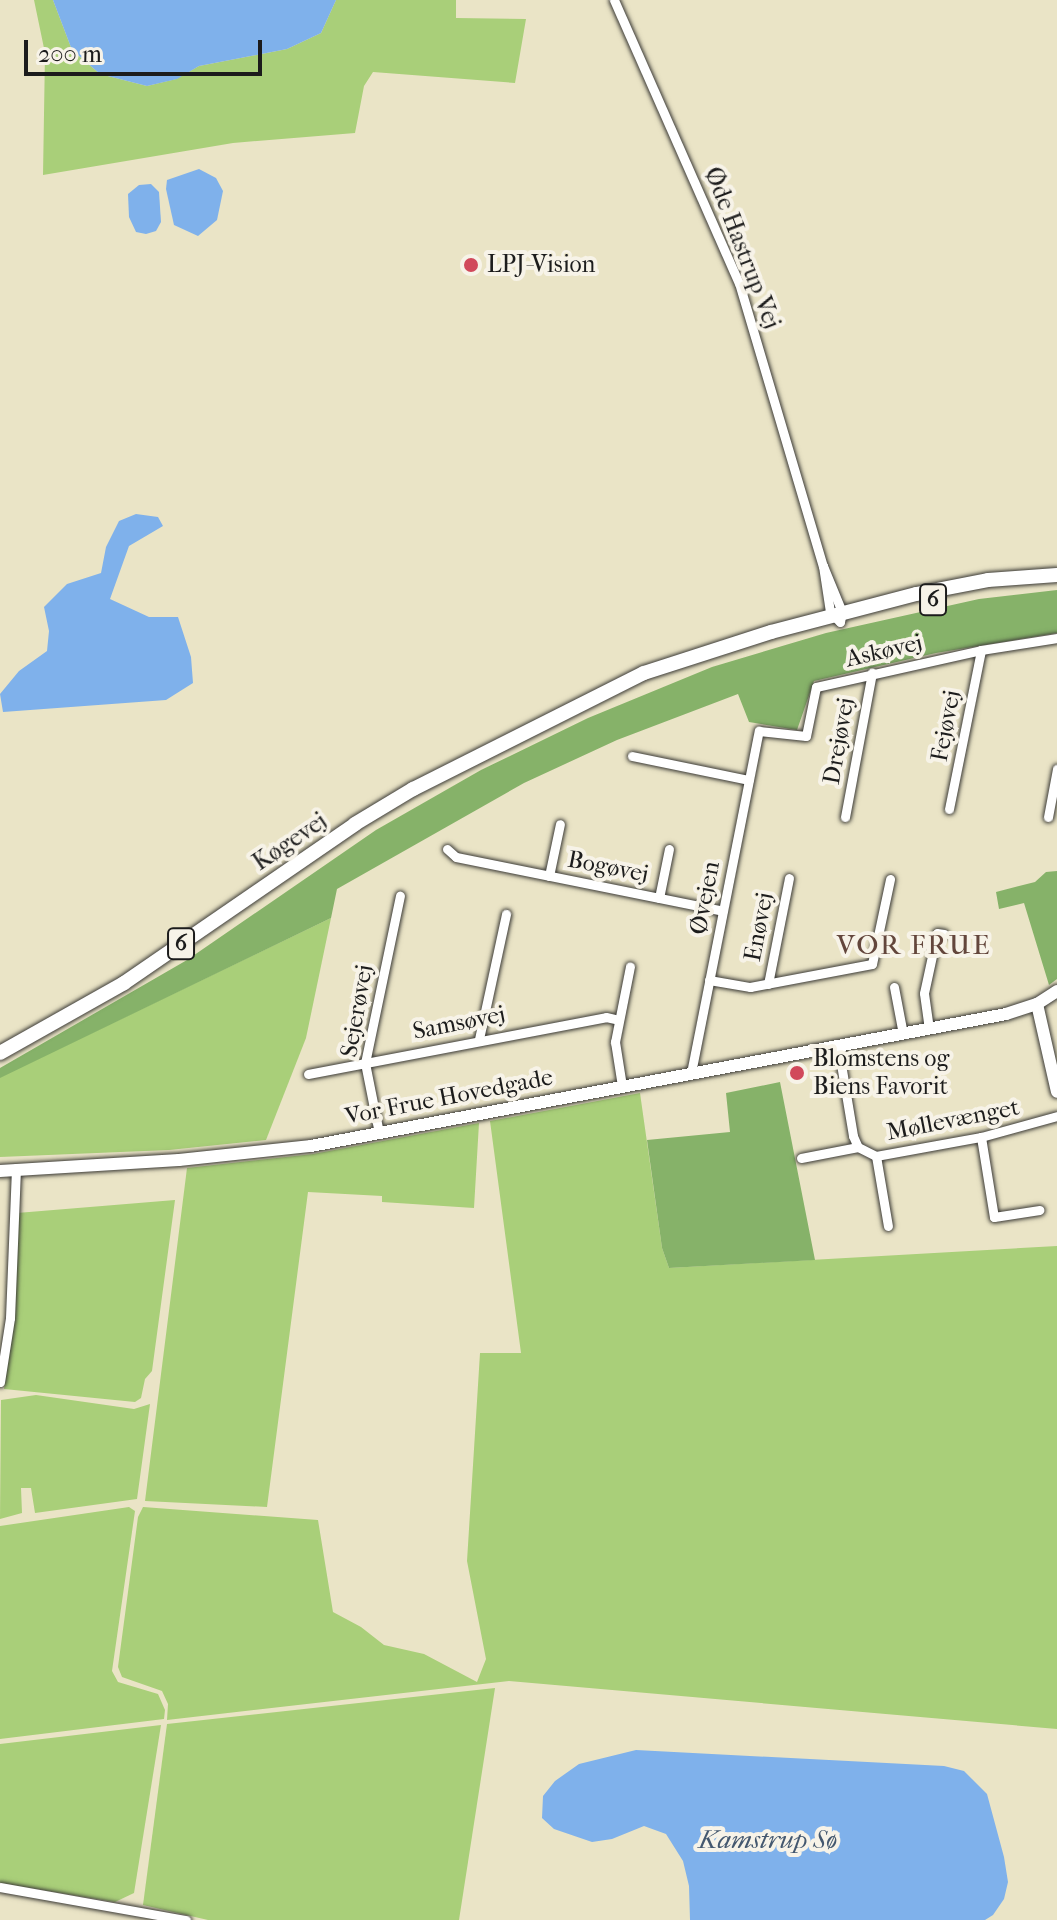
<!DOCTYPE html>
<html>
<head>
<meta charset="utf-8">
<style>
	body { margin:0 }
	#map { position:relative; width:1057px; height:1920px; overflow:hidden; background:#eae4c6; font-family:"IM FELL French Canon",serif }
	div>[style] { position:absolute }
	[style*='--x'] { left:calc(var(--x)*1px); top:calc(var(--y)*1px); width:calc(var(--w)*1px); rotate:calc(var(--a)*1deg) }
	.green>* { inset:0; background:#a9cf79 }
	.forest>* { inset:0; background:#86b269 }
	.water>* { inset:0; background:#7fb1eb }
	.roads { filter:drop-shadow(0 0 2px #3b3a36) drop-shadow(0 0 2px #3b3a36) }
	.street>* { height:9px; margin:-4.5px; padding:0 4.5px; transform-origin:4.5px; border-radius:4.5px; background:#fff }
	.secondary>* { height:12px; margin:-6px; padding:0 6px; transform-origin:6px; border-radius:6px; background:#fff }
	.primary>* { height:14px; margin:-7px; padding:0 7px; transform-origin:7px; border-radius:7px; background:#fff }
	.dots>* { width:22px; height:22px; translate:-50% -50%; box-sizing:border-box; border:4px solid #f7f3e8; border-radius:50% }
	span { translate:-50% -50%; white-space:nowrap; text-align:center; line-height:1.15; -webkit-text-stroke:8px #f7f3e8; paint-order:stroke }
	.shield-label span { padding:2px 6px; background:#f7f3e8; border:2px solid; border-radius:6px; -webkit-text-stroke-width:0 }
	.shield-label { font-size:22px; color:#1c1c1c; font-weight:700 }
	.street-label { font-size:24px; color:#1c1c1c }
	.poi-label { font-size:24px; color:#1c1c1c }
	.left { translate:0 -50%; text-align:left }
	.water-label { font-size:26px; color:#44586f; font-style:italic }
	.quarter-label { font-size:28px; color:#63463c; letter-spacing:2px }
	.scale { position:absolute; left:24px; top:40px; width:238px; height:36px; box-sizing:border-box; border:4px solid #1c1c1c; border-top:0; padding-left:10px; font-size:24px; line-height:28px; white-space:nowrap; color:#1c1c1c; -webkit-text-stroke:6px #f7f3e8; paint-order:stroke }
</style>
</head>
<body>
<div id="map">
	<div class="green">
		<div style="clip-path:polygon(34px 0,53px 0,72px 50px,100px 74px,147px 86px,176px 79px,199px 66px,287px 49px,321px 33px,336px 0,456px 0,456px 18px,526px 19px,515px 83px,373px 72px,364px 86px,355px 133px,233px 143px,43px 175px,45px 53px)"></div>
		<div style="clip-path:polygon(331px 918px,306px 1038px,266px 1140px,169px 1150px,0 1157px,0 1077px)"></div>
		<div style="clip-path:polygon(640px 1093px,662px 1248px,669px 1268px,1057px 1246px,1057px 1729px,509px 1681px,167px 1720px,168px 1704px,162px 1691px,122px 1677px,118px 1667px,138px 1517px,143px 1507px,318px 1520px,333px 1612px,361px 1627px,384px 1645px,424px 1654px,477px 1682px,486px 1659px,467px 1561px,480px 1353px,521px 1353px,490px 1121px)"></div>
		<div style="clip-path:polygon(479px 1123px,474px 1208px,382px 1202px,382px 1196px,308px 1192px,267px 1507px,145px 1501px,187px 1168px,313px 1154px)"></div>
		<div style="clip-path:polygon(175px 1200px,152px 1371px,145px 1379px,141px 1398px,135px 1402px,4px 1389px,14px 1318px,17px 1213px)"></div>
		<div style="clip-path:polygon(36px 1395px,134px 1409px,150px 1404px,137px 1499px,35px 1513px,31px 1488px,21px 1488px,22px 1513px,0 1519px,1px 1400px)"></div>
		<div style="clip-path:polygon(129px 1507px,135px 1511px,112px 1671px,118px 1682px,158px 1694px,165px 1710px,164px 1719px,0 1739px,0 1526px)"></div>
		<div style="clip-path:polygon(495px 1688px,459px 1920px,208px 1920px,143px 1905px,167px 1724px)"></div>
		<div style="clip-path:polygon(161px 1725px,134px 1893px,115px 1902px,0 1883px,0 1744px)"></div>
	</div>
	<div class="forest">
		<div style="clip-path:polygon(1057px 590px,1057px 633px,936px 653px,814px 681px,797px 730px,749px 722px,738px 694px,617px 740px,524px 783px,337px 889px,331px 918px,0 1078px,0 1068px,187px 960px,376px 830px,481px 770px,588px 718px,712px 667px,826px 633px,979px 599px)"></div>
		<div style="clip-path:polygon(1057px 871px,1057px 979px,1049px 985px,1024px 903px,999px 909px,996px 892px,1035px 882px,1046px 872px)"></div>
		<div style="clip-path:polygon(780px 1082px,815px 1260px,669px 1268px,662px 1248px,647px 1140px,730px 1132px,726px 1093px)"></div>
	</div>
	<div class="water">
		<div style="clip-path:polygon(53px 0,336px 0,321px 33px,287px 49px,199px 66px,177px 79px,147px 86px,100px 74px,72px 50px)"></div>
		<div style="clip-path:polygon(199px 169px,216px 178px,223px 191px,217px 220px,198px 236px,174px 225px,166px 189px,167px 180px)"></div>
		<div style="clip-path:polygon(151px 184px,159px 192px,161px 222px,156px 231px,146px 234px,136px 232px,129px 217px,128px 194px,139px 185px)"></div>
		<div style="clip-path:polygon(136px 514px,158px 517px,163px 526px,129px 546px,110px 599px,149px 617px,178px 617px,191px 657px,193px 683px,166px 700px,3px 712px,0 694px,19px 671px,47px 651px,49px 631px,44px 607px,67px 584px,101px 573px,106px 547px,119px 521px)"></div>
		<div style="clip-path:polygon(636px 1750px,944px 1766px,964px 1771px,987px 1794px,1004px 1857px,1008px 1882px,1004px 1899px,993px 1915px,985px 1920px,690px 1920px,689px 1886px,683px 1861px,666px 1834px,644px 1826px,612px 1839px,592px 1842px,554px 1829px,542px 1818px,543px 1796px,555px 1781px,579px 1764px)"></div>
	</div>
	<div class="roads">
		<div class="street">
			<div style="--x:614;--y:0;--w:309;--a:66.2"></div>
			<div style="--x:739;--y:283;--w:295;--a:73.5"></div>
			<div style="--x:823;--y:566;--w:47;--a:81.3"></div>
			<div style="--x:830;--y:612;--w:14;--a:45"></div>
			<div style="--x:840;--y:622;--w:10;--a:-79"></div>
			<div style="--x:842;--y:612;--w:50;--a:-112.4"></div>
			<div style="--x:632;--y:756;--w:119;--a:11.6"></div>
			<div style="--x:949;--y:809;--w:162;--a:-78.6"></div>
			<div style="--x:845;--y:817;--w:147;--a:-79.4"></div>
			<div style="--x:1048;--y:817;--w:49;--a:-79.4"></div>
			<div style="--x:447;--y:849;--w:12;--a:42"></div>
			<div style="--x:456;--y:857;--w:272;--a:11.4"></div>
			<div style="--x:549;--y:876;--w:53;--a:-78.1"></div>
			<div style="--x:659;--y:898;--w:50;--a:-78.5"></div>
			<div style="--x:709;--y:980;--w:42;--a:9.7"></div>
			<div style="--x:750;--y:987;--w:124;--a:-10.7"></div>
			<div style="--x:872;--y:964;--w:87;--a:-78"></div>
			<div style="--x:768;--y:984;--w:108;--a:-78.8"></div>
			<div style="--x:894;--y:987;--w:48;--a:79.2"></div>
			<div style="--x:929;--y:1029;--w:36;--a:-98"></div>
			<div style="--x:924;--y:993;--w:61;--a:-77.8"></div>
			<div style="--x:937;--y:933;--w:7;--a:8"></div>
			<div style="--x:479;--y:1039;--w:128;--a:-77.8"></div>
			<div style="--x:838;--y:1046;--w:91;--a:80.5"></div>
			<div style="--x:853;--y:1136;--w:12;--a:66"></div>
			<div style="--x:858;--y:1147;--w:20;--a:27"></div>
			<div style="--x:876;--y:1156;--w:107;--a:-10.3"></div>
			<div style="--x:981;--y:1137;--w:79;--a:-15.4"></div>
			<div style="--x:691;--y:1073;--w:349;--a:-78.8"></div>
			<div style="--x:759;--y:731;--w:47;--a:6.1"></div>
			<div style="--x:806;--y:736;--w:50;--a:-78.5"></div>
			<div style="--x:816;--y:687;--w:169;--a:-12.6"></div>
			<div style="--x:981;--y:650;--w:77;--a:-9"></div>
			<div style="--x:308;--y:1074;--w:303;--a:-10.8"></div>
			<div style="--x:606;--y:1017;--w:13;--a:13"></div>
			<div style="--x:622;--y:1086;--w:45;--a:-99"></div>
			<div style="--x:615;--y:1042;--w:77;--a:-78.8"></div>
			<div style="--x:379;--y:1133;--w:71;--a:-101.3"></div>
			<div style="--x:365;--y:1063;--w:171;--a:-78.2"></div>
			<div style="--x:981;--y:1137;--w:81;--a:80.8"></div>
			<div style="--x:994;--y:1217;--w:46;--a:-8.8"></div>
			<div style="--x:876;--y:1156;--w:71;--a:80.3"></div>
			<div style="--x:801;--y:1158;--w:58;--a:-10.9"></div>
			<div style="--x:0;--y:1382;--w:65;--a:-81.1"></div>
			<div style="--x:10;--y:1318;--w:150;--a:-87.7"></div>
			<div style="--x:0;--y:1887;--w:189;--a:10.1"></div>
		</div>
		<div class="secondary">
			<div style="--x:1037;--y:1004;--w:90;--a:77.2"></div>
			<div style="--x:0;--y:1171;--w:179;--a:-3.5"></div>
			<div style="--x:179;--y:1160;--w:133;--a:-6.1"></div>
			<div style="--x:311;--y:1146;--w:707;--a:-10.75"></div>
			<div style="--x:1006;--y:1014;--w:33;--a:-18"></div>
			<div style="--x:1037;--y:1004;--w:24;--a:-33"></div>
		</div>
		<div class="primary">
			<div style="--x:0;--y:1053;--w:142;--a:-29.4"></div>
			<div style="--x:124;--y:983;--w:280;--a:-34.5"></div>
			<div style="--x:355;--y:824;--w:68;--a:-31.1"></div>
			<div style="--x:413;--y:789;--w:258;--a:-26.7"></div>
			<div style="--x:644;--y:673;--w:133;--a:-17.9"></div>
			<div style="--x:771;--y:632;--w:150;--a:-14.7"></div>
			<div style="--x:916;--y:594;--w:73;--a:-11"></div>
			<div style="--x:988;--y:580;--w:69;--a:-4.1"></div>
		</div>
	</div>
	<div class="dots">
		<div style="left:471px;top:265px;background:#d1495b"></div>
		<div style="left:797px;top:1073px;background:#d1495b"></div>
	</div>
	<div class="shield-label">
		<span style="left:933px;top:600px">6</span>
		<span style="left:181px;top:944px">6</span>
	</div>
	<div class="street-label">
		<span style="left:742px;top:248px;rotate:69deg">Øde Hastrup Vej</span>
		<span style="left:884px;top:651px;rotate:-13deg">Askøvej</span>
		<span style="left:946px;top:726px;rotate:-79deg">Fejøvej</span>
		<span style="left:839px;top:741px;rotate:-80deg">Drejøvej</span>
		<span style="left:290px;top:842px;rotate:-34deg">Køgevej</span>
		<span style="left:608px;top:867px;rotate:11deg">Bogøvej</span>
		<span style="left:705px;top:898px;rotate:-79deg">Øvejen</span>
		<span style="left:759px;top:927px;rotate:-79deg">Enøvej</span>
		<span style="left:357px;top:1011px;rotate:-80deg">Sejerøvej</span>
		<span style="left:459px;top:1023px;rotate:-11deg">Samsøvej</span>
		<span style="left:449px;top:1097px;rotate:-11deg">Vor Frue Hovedgade</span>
		<span style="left:953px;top:1120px;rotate:-11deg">Møllevænget</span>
	</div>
	<div class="poi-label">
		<span class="left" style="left:487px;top:265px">LPJ-Vision</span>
		<span class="left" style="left:813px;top:1073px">Blomstens og<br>Biens Favorit</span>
	</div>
	<div class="water-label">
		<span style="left:768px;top:1840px">Kamstrup Sø</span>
	</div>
	<div class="quarter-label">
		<span style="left:914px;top:945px">VOR FRUE</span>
	</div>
	<div class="scale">200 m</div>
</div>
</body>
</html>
